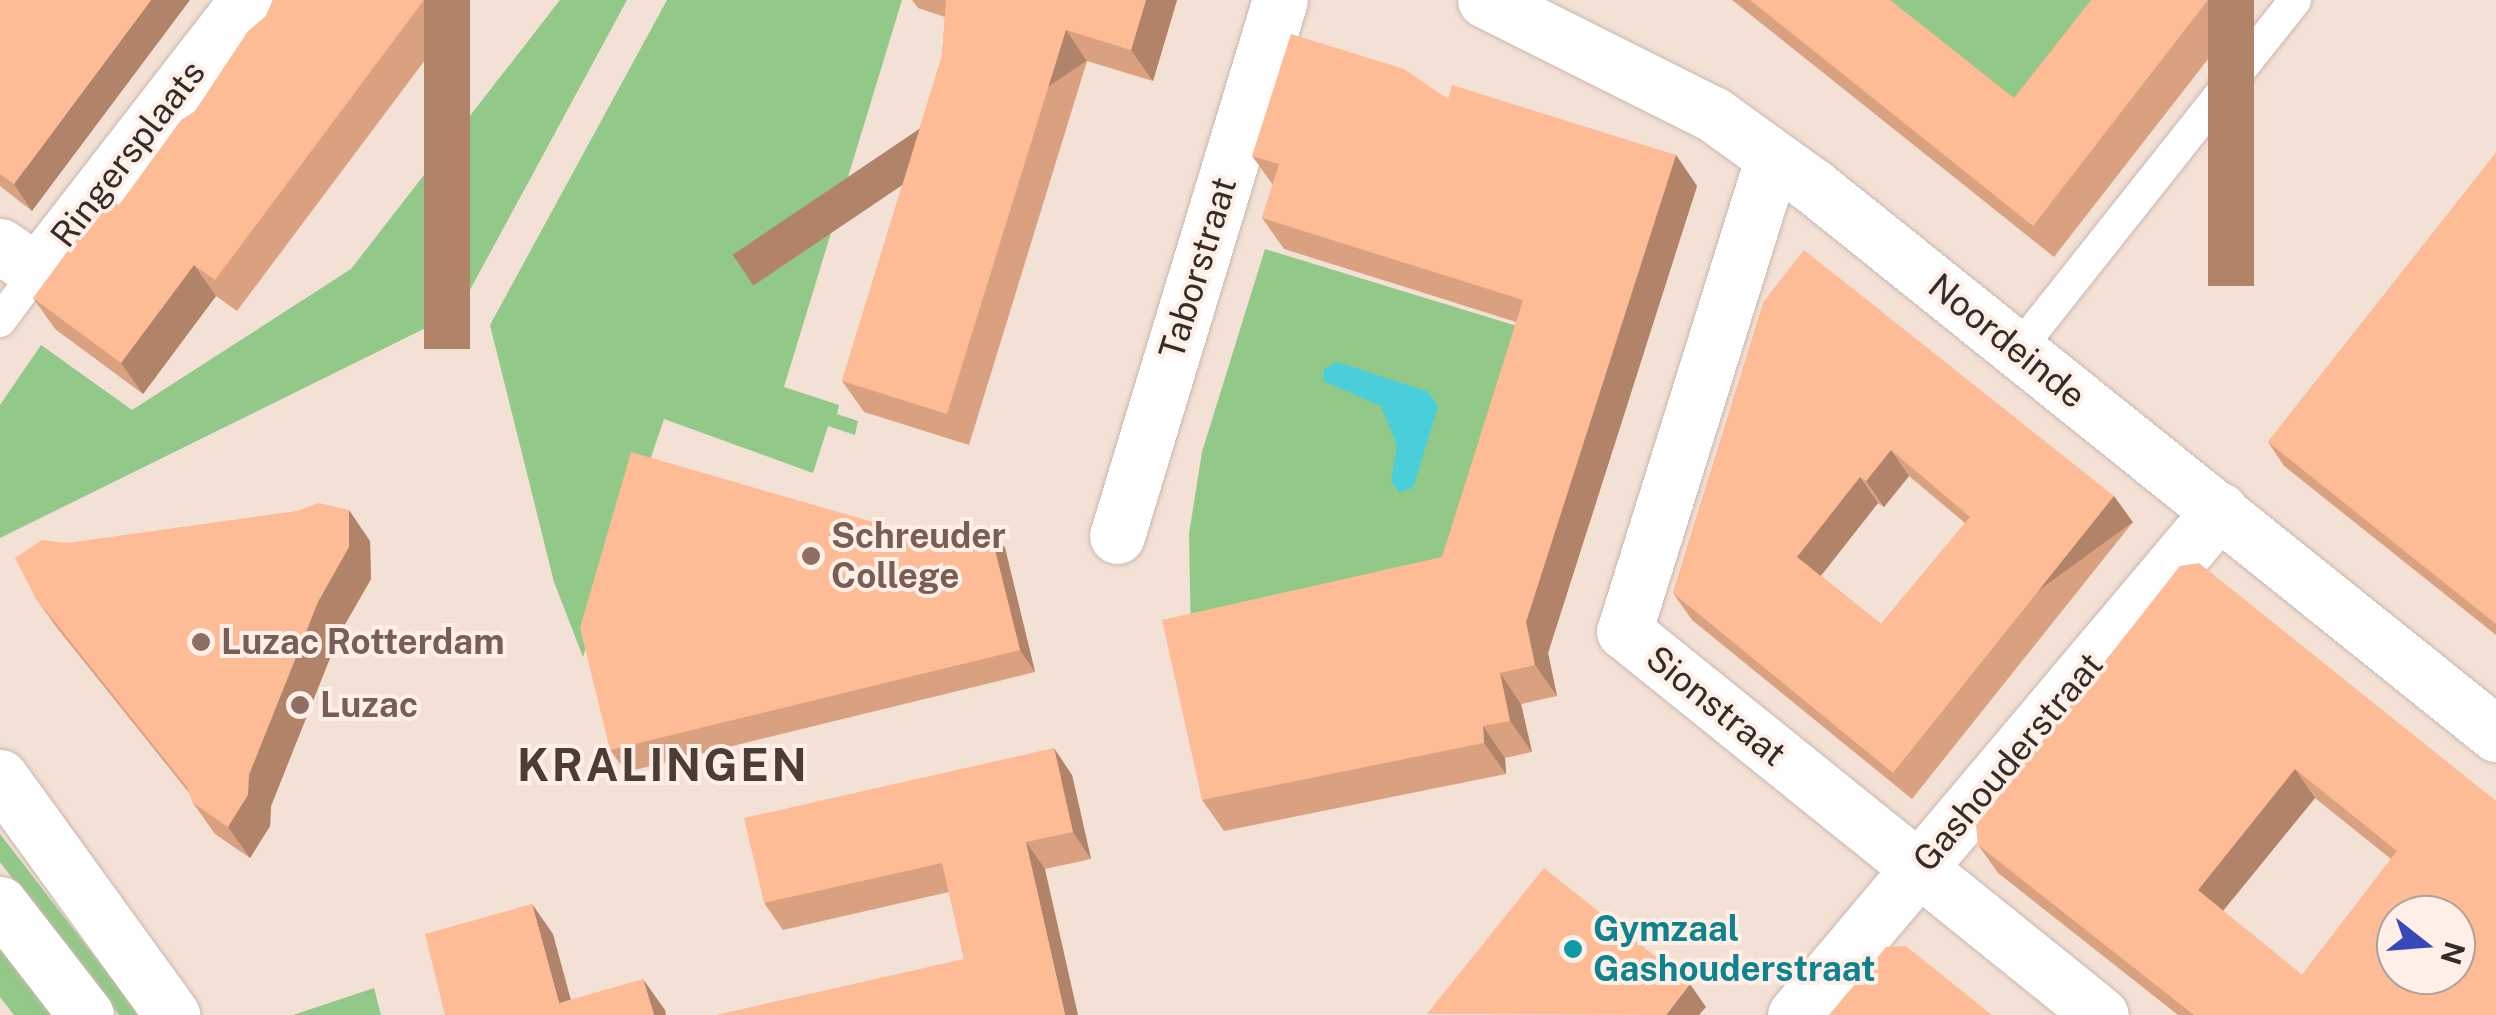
<!DOCTYPE html>
<html>
<head>
<meta charset="utf-8">
<style>
	body { margin:0 }
	#map { position:relative; width:2496px; height:1015px; overflow:hidden; background:#f4e1d6; font-family:"Public Sans",sans-serif }
	div>[style] { position:absolute }
	[style*='--x'] { left:calc(var(--x)*1px); top:calc(var(--y)*1px); width:calc(var(--w)*1px); rotate:calc(var(--a)*1deg) }
	.green>* { inset:0; background:#92c888 }
	.water>* { inset:0; background:#4acfda }
	.roads { filter:drop-shadow(0 0 2px #cab7ad) drop-shadow(0 0 2px #cab7ad) }
	.lane>* { height:32px; margin:-16px; padding:0 16px; transform-origin:16px; border-radius:16px; background:#fff }
	.street>* { height:55px; margin:-27.5px; padding:0 27.5px; transform-origin:27.5px; border-radius:27.5px; background:#fff }
	.secondary>* { height:55px; margin:-27.5px; padding:0 27.5px; transform-origin:27.5px; border-radius:27.5px; background:#fff }
	.wall>* { inset:0; background:#daa181 }
	.shaded-wall>* { inset:0; background:#b18369; transform-origin:0 0 }
	.building>* { inset:0; background:#fdbb96 }
	.dots>* { width:28px; height:28px; translate:-50% -50%; box-sizing:border-box; border:5px solid #ffefe6; border-radius:50% }
	span { translate:-50% -50%; white-space:nowrap; text-align:center; line-height:1.15; -webkit-text-stroke:8px #ffefe6; paint-order:stroke }
	.street-label { font-size:35px; color:#332c28 }
	.education-label { font-size:35px; color:#785e54; font-weight:700 }
	.left { translate:0 -50%; text-align:left }
	.culture-label { font-size:35px; color:#0d838f; font-weight:700 }
	.district-label { font-size:45px; color:#4c3d34; font-weight:700; letter-spacing:2.5px }
	.north { position:absolute; left:2376px; top:895px; width:100px; height:100px; box-sizing:border-box; background:#ffefe6; border:2px solid #ada19a; border-radius:50%; rotate:107deg; font-size:28px; font-weight:700; line-height:40px; text-align:center; color:#332c28 }
	.north::after { content:''; display:block; margin:auto; width:35px; height:45px; background:#3848bb; clip-path:polygon(50% 0,100% 100%,50% 72%,0 100%) }
</style>
</head>
<body>
<div id="map">
	<div class="green">
		<div style="clip-path:polygon(560px 0,627px 0,458px 312px,0 538px,0 405px,41px 345px,132px 410px,351px 269px)"></div>
		<div style="clip-path:polygon(667px 0,902px 0,784px 387px,839px 405px,837px 414px,858px 421px,855px 435px,828px 426px,813px 473px,664px 419px,583px 657px,554px 582px,490px 325px)"></div>
		<div style="clip-path:polygon(1890px 0,2120px 0,2031px 112px)"></div>
		<div style="clip-path:polygon(1265px 249px,1537px 332px,1464px 582px,1191px 639px,1189px 534px,1202px 452px)"></div>
		<div style="clip-path:polygon(0 834px,140px 1015px,119px 1015px,48px 925px,0 862px)"></div>
		<div style="clip-path:polygon(0 925px,70px 1015px,14px 1015px,0 997px)"></div>
		<div style="clip-path:polygon(374px 988px,381px 1015px,293px 1015px)"></div>
	</div>
	<div class="water">
		<div style="clip-path:polygon(1337px 362px,1429px 392px,1438px 407px,1413px 488px,1399px 492px,1391px 482px,1397px 445px,1381px 406px,1323px 381px,1324px 369px)"></div>
	</div>
	<div class="roads">
		<div class="lane">
			<div style="--x:0;--y:321;--w:62;--a:-53.5"></div>
			<div style="--x:2018;--y:350;--w:446;--a:-51.6"></div>
		</div>
		<div class="street">
			<div style="--x:1485;--y:0;--w:255;--a:26.6"></div>
			<div style="--x:1713;--y:114;--w:123;--a:35.8"></div>
			<div style="--x:1813;--y:186;--w:876;--a:38.74"></div>
			<div style="--x:1772;--y:160;--w:494;--a:107.4"></div>
			<div style="--x:1624;--y:631;--w:612;--a:38.84"></div>
			<div style="--x:0;--y:246;--w:45;--a:34"></div>
			<div style="--x:37;--y:271;--w:343;--a:-52.2"></div>
			<div style="--x:1117;--y:536;--w:560;--a:-73.09"></div>
			<div style="--x:1795;--y:1015;--w:660;--a:-49.92"></div>
		</div>
		<div class="secondary">
			<div style="--x:0;--y:777;--w:294;--a:54.1"></div>
			<div style="--x:0;--y:904;--w:140;--a:52.2"></div>
		</div>
	</div>
	<div class="wall">
		<div style="clip-path:polygon(0 0,32px 211px,0 186px)"></div>
		<div style="clip-path:polygon(273px 0,470px 0,237px 311px,216px 296px,143px 394px,55px 329px,33px 298px,119px 205px,195px 111px,266px 16px)"></div>
		<div style="clip-path:polygon(912px 0,1177px 0,1153px 81px,1087px 61px,969px 445px,864px 412px,842px 381px,942px 56px,945px 17px,918px 8px)"></div>
		<div style="clip-path:polygon(1732px 0,1890px 0,2014px 98px,2091px 0,2254px 0,2054px 257px)"></div>
		<div style="clip-path:polygon(1448px 99px,1676px 155px,1697px 186px,1548px 653px,1557px 696px,1521px 704px,1532px 752px,1505px 758px,1506px 774px,1224px 831px,1202px 800px,1442px 557px,1516px 322px,1284px 249px,1262px 218px,1273px 185px,1252px 156px)"></div>
		<div style="clip-path:polygon(2496px 153px,2496px 635px,2284px 466px,2268px 442px)"></div>
		<div style="clip-path:polygon(evenodd,1764px 301px,2133px 522px,1912px 799px,1692px 620px,1673px 593px,1764px 301px,1909px 476px,1965px 523px,1881px 624px,1821px 576px,1878px 503px,1884px 507px,1909px 476px)"></div>
		<div style="clip-path:polygon(370px 541px,371px 579px,340px 633px,271px 806px,270px 826px,250px 858px,215px 834px,193px 803px,190px 794px,57px 628px,35px 597px,67px 543px)"></div>
		<div style="clip-path:polygon(922px 541px,1005px 548px,1035px 672px,626px 772px,610px 750px)"></div>
		<div style="clip-path:polygon(evenodd,2180px 566px,2496px 801px,2496px 1015px,2178px 1015px,1998px 873px,1978px 845px,2180px 566px,2315px 798px,2391px 859px,2302px 975px,2223px 911px,2315px 798px)"></div>
		<div style="clip-path:polygon(1072px 775px,1091px 859px,1045px 869px,964px 959px,949px 892px,783px 930px,764px 903px)"></div>
	</div>
	<div class="shaded-wall">
		<div style="clip-path:polygon(151px 0,190px 0,32px 211px,14px 184px)"></div>
		<div style="left:424px;top:0;width:46px;height:349px"></div>
		<div style="clip-path:polygon(1146px 0,1177px 0,1153px 81px,1131px 50px)"></div>
		<div style="left:2208px;top:0;width:46px;height:286px"></div>
		<div style="left:1066px;top:30px;width:37px;height:402px;rotate:56deg"></div>
		<div style="clip-path:polygon(1676px 155px,1697px 186px,1548px 653px,1557px 696px,1535px 665px,1526px 622px)"></div>
		<div style="clip-path:polygon(194px 265px,216px 296px,143px 394px,121px 363px)"></div>
		<div style="clip-path:polygon(1891px 450px,1909px 476px,1884px 507px,1866px 481px)"></div>
		<div style="clip-path:polygon(1860px 477px,1878px 503px,1815px 583px,1797px 557px)"></div>
		<div style="left:2114px;top:496px;width:32px;height:354px;rotate:54deg"></div>
		<div style="clip-path:polygon(349px 510px,370px 541px,371px 579px,340px 633px,271px 806px,270px 826px,250px 858px,228px 827px)"></div>
		<div style="clip-path:polygon(989px 526px,1005px 548px,1035px 672px,1020px 650px)"></div>
		<div style="clip-path:polygon(1500px 673px,1521px 704px,1532px 752px,1510px 721px)"></div>
		<div style="clip-path:polygon(1483px 726px,1505px 758px,1506px 774px,1484px 743px)"></div>
		<div style="clip-path:polygon(1054px 748px,1072px 775px,1091px 859px,1073px 832px)"></div>
		<div style="clip-path:polygon(2295px 769px,2315px 798px,2217px 918px,2198px 890px)"></div>
		<div style="clip-path:polygon(1026px 842px,1045px 869px,1078px 1015px,1065px 1015px)"></div>
		<div style="clip-path:polygon(532px 904px,553px 934px,575px 1015px,559px 1003px)"></div>
		<div style="clip-path:polygon(643px 979px,665px 1010px,666px 1015px,654px 1015px)"></div>
		<div style="clip-path:polygon(1690px 984px,1706px 1007px,1699px 1015px,1666px 1015px)"></div>
	</div>
	<div class="building">
		<div style="clip-path:polygon(0 0,151px 0,14px 184px,0 174px)"></div>
		<div style="clip-path:polygon(273px 0,424px 0,215px 280px,194px 265px,121px 363px,33px 298px,92px 218px,102px 193px,119px 205px,181px 120px,195px 111px,248px 31px,266px 16px)"></div>
		<div style="clip-path:polygon(946px 0,1146px 0,1131px 50px,1066px 30px,947px 414px,842px 381px,942px 56px)"></div>
		<div style="clip-path:polygon(1750px 0,1890px 0,2014px 98px,2091px 0,2208px 0,2033px 226px)"></div>
		<div style="clip-path:polygon(1291px 34px,1404px 69px,1448px 99px,1452px 85px,1676px 155px,1526px 622px,1535px 665px,1500px 673px,1510px 721px,1483px 726px,1484px 743px,1202px 800px,1162px 620px,1442px 557px,1523px 300px,1262px 218px,1279px 164px,1252px 156px)"></div>
		<div style="clip-path:polygon(2496px 153px,2496px 624px,2268px 442px)"></div>
		<div style="clip-path:polygon(evenodd,1804px 250px,2114px 496px,1893px 773px,1673px 593px,1764px 301px,1804px 250px,1891px 450px,1970px 517px,1881px 624px,1797px 557px,1860px 477px,1866px 481px,1891px 450px)"></div>
		<div style="clip-path:polygon(631px 452px,918px 535px,916px 543px,989px 526px,1020px 650px,610px 750px,580px 628px)"></div>
		<div style="clip-path:polygon(319px 503px,349px 510px,349px 547px,318px 602px,249px 775px,248px 795px,228px 827px,193px 803px,187px 787px,35px 597px,15px 558px,42px 540px,67px 543px,297px 511px)"></div>
		<div style="clip-path:polygon(evenodd,2199px 563px,2496px 801px,2496px 1015px,2194px 1015px,1978px 845px,1976px 825px,2180px 566px,2199px 563px,2295px 769px,2397px 851px,2302px 975px,2198px 890px,2295px 769px,2199px 563px,2396px 915px,2456px 915px,2456px 975px,2396px 975px,2396px 915px)"></div>
		<div style="clip-path:polygon(1054px 748px,1073px 832px,1026px 842px,1065px 1015px,716px 1015px,964px 959px,942px 863px,764px 903px,744px 818px)"></div>
		<div style="clip-path:polygon(1544px 868px,1690px 984px,1666px 1015px,1427px 1014px)"></div>
		<div style="clip-path:polygon(532px 904px,559px 1003px,643px 979px,654px 1015px,445px 1015px,425px 934px)"></div>
		<div style="clip-path:polygon(1906px 946px,1992px 1015px,1829px 1015px,1886px 947px)"></div>
	</div>
	<div class="dots">
		<div style="left:811px;top:556px;background:#8d6e63"></div>
		<div style="left:201px;top:642px;background:#8d6e63"></div>
		<div style="left:300px;top:705px;background:#8d6e63"></div>
		<div style="left:1573px;top:949px;background:#0f9aa8"></div>
	</div>
	<div class="street-label">
		<span style="left:128px;top:154px;rotate:-52deg">Ringersplaats</span>
		<span style="left:1198px;top:268px;rotate:-73deg">Taborstraat</span>
		<span style="left:2007px;top:341px;rotate:39deg">Noordeinde</span>
		<span style="left:1716px;top:706px;rotate:39deg">Sionstraat</span>
		<span style="left:2008px;top:762px;rotate:-50deg">Gashouderstraat</span>
	</div>
	<div class="education-label">
		<span class="left" style="left:831px;top:556px">Schreuder<br>College</span>
		<span class="left" style="left:221px;top:642px">Luzac Rotterdam</span>
		<span class="left" style="left:320px;top:705px">Luzac</span>
	</div>
	<div class="culture-label">
		<span class="left" style="left:1593px;top:949px">Gymzaal<br>Gashouderstraat</span>
	</div>
	<div class="district-label">
		<span style="left:663px;top:765px">KRALINGEN</span>
	</div>
	<div class="north">N</div>
</div>
</body>
</html>
